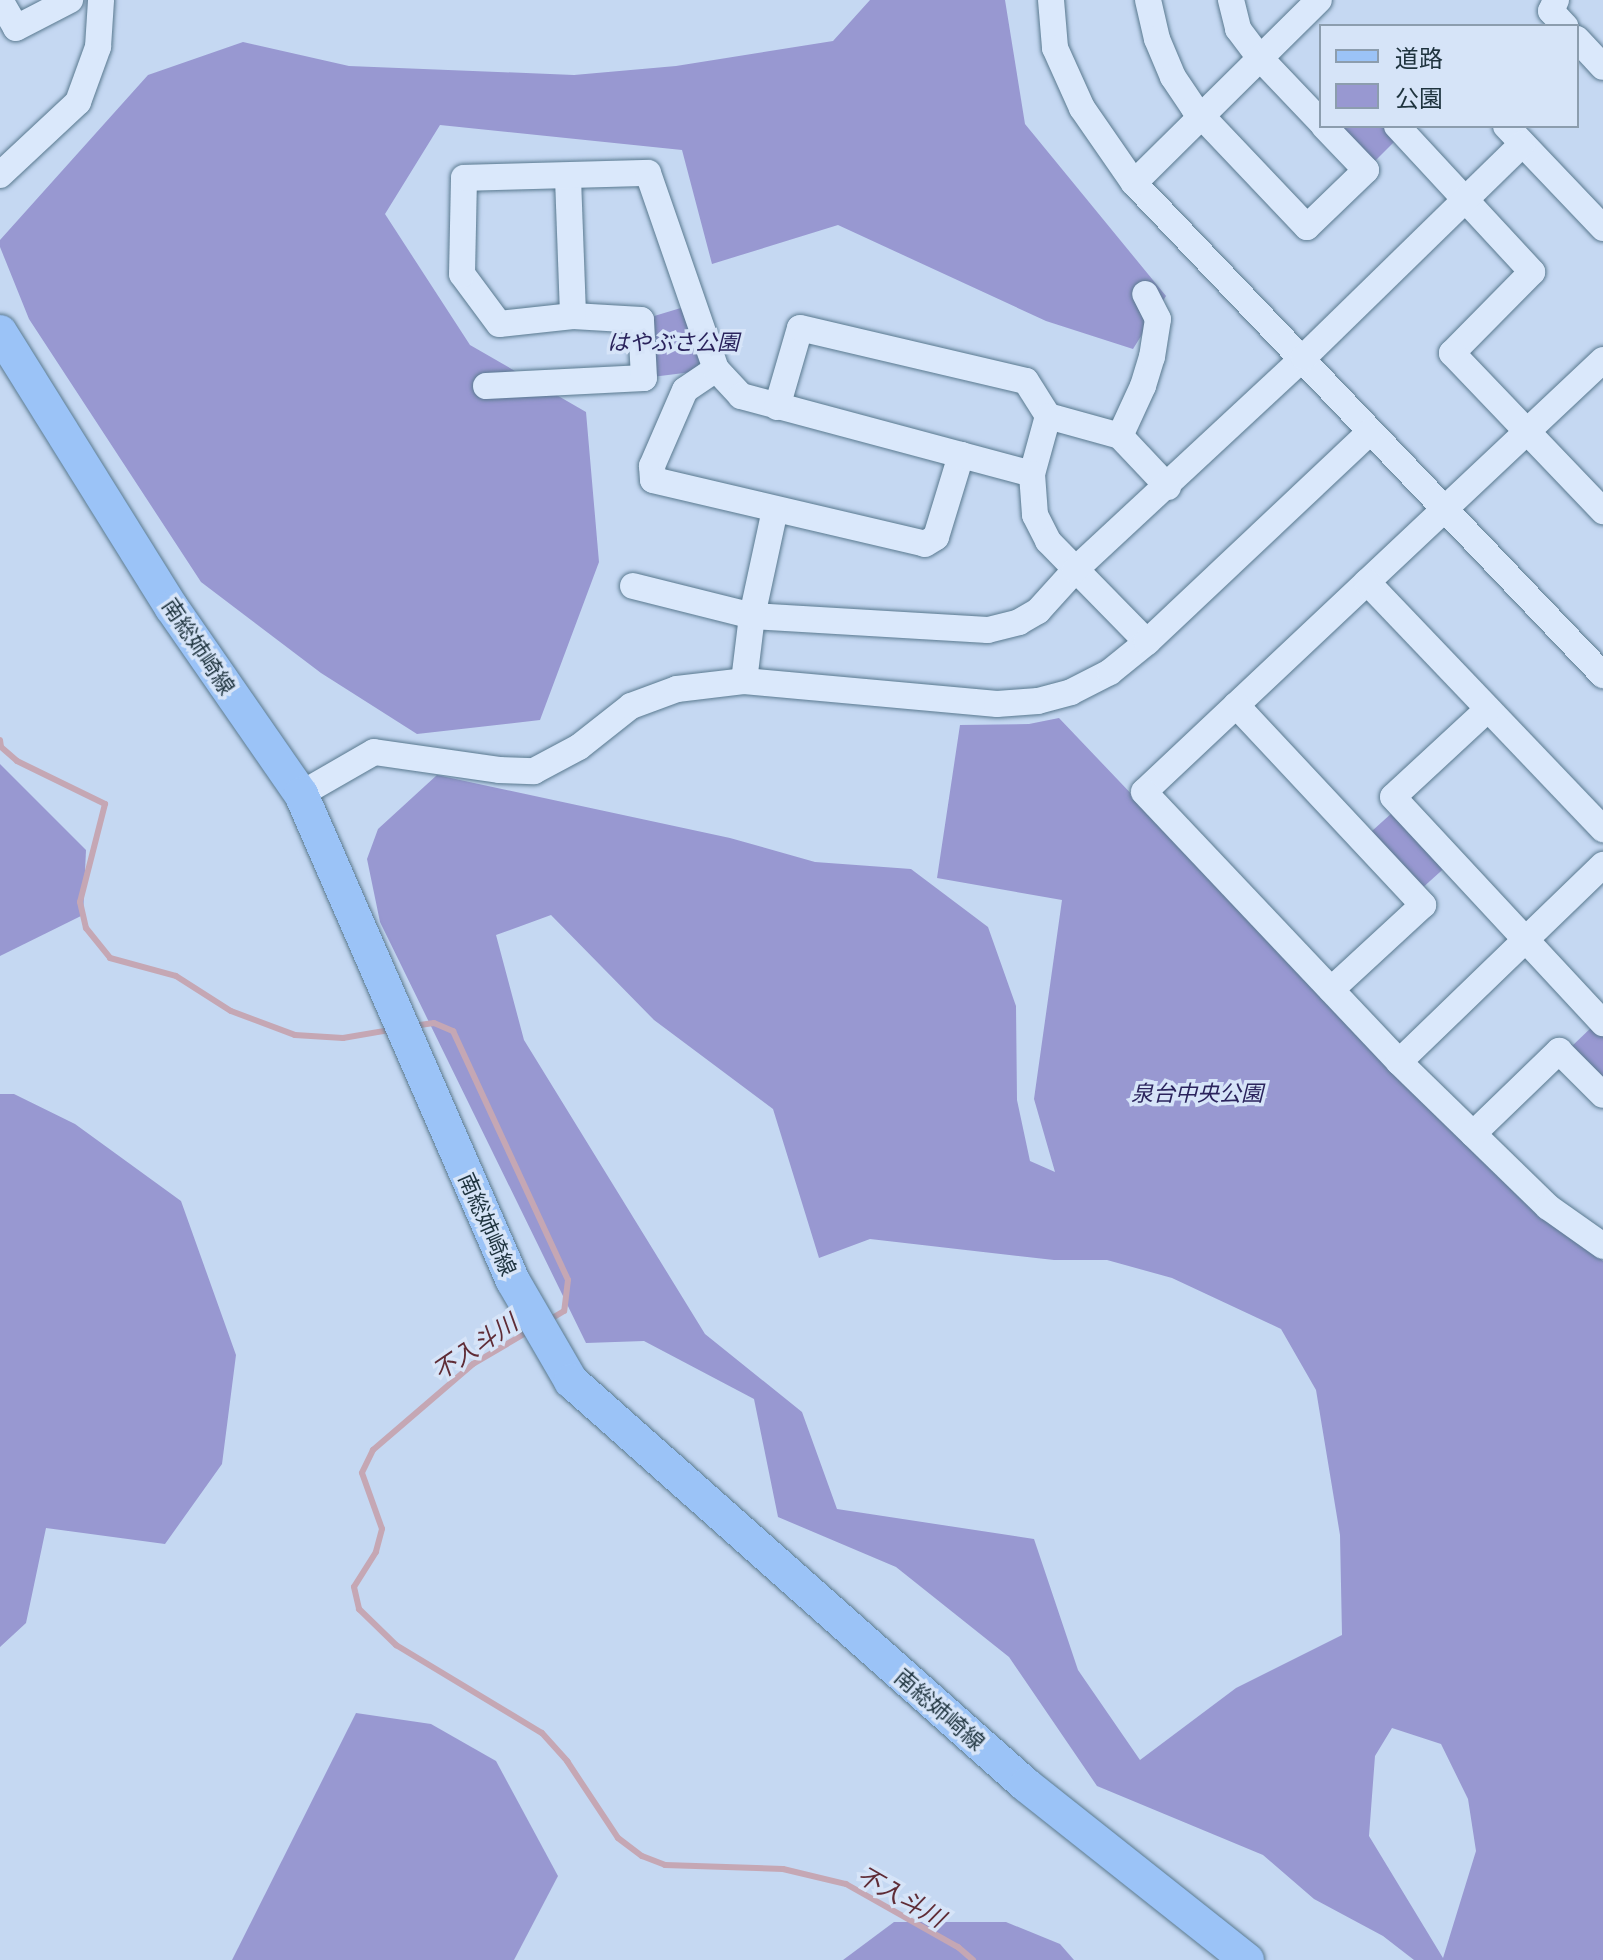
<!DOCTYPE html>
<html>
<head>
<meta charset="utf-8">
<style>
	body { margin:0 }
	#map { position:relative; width:1603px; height:1960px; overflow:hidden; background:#c5d8f2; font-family:"IBM Plex Serif","Noto Sans JP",serif }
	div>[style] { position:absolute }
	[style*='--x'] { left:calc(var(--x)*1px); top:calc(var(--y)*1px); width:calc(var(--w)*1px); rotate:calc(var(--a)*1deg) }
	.green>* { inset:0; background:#9898d1; transform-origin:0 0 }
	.stream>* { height:6px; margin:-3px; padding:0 3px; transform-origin:3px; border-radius:3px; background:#c5a7b4 }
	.roads { filter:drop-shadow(0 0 2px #59798f) drop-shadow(0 0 2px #59798f) }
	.minor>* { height:26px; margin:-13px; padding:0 13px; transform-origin:13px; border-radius:13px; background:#dae8fb }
	.major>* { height:34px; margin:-17px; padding:0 17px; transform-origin:17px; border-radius:17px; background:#9bc3f7 }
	span { translate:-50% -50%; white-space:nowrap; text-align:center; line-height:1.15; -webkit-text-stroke:7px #d6e4f8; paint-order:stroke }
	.park-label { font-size:22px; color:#2a235c; font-style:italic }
	.street-label { font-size:22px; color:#1e333e }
	.water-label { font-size:24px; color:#5f2c36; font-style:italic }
	.legend { position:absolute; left:1319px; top:24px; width:260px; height:104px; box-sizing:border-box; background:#d6e4f8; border:2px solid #8c9dae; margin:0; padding:10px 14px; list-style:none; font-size:24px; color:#1e333e }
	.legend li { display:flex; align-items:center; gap:16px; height:40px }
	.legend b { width:40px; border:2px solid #8c9dae }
</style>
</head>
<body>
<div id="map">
	<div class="green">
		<div style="clip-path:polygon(870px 0,1005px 0,1025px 124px,1166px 296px,1133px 349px,1046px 321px,838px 225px,712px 264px,682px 150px,440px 125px,385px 214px,470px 345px,586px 412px,599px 562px,540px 720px,417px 734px,321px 673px,201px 582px,29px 319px,0 247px,0 240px,148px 75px,243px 42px,349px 66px,574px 75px,676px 66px,833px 41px)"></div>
		<div style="clip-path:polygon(1331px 126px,1397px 126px,1403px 133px,1366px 170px)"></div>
		<div style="clip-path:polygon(694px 304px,716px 369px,644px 378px,641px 320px)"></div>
		<div style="clip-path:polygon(evenodd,1059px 718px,1139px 802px,1603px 1261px,1603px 1960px,1414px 1960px,1383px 1936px,1314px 1899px,1263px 1855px,1097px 1786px,1009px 1657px,896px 1567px,778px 1517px,754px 1399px,644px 1341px,586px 1343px,380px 922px,367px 859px,378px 829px,437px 775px,730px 838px,815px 862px,911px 869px,988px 927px,1016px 1006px,1017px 1100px,1030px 1161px,1055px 1172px,1034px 1099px,1062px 900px,937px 878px,960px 725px,1029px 724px,1059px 718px,551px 915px,654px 1020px,773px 1109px,819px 1258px,870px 1239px,1054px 1260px,1107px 1260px,1172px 1278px,1281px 1329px,1316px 1390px,1340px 1535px,1342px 1635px,1236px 1688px,1140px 1760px,1078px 1670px,1034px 1539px,837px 1509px,802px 1412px,705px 1334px,524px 1040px,496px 935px,551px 915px,1059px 718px,1392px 1728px,1441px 1744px,1468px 1799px,1476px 1851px,1443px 1958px,1369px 1836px,1375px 1756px,1392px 1728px)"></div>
		<div style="clip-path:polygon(0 764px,86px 850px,83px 915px,0 956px)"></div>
		<div style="left:1393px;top:812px;width:76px;height:32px;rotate:48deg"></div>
		<div style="clip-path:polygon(1595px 1024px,1603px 1032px,1603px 1080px,1571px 1047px)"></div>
		<div style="clip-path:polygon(0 1094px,14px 1094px,75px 1124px,181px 1201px,236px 1355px,222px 1464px,165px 1544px,46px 1528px,26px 1623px,0 1647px)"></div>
		<div style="clip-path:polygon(356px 1713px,431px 1724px,496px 1761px,558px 1876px,514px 1960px,232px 1960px)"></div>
		<div style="clip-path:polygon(894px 1922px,1006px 1922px,1060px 1944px,1074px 1960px,843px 1960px)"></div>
	</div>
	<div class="stream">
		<div style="--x:0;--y:740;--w:7;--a:82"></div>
		<div style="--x:1;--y:747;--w:21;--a:41"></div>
		<div style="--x:17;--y:761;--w:98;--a:26"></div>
		<div style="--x:105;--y:804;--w:101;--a:104.3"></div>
		<div style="--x:80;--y:902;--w:27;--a:77"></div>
		<div style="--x:86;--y:928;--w:38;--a:51"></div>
		<div style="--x:110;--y:958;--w:68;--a:15.3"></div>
		<div style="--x:176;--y:976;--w:65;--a:32.5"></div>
		<div style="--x:231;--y:1011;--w:68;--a:20.6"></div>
		<div style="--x:295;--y:1035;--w:48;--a:3.6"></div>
		<div style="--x:343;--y:1038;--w:48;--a:-9.7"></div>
		<div style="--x:413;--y:1026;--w:21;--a:-8"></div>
		<div style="--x:434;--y:1023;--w:21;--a:23"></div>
		<div style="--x:453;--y:1031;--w:274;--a:65.2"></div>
		<div style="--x:568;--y:1280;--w:31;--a:97"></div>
		<div style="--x:564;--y:1311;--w:17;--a:149"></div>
		<div style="--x:529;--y:1331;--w:65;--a:149.5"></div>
		<div style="--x:473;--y:1364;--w:132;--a:139.3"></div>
		<div style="--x:373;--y:1450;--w:25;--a:116"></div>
		<div style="--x:362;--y:1473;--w:59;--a:70.3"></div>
		<div style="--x:382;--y:1529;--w:24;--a:105"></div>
		<div style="--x:376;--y:1552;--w:41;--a:122.2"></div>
		<div style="--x:354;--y:1587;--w:23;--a:77"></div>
		<div style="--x:359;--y:1609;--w:52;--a:44.2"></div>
		<div style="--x:396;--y:1645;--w:170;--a:31.1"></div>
		<div style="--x:542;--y:1733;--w:38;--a:48"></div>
		<div style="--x:567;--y:1761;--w:92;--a:56.5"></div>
		<div style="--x:618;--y:1838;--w:30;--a:37"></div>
		<div style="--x:642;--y:1856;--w:25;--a:21"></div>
		<div style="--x:665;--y:1865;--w:118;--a:1.9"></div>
		<div style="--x:783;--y:1869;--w:65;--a:13.4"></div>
		<div style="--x:846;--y:1884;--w:129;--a:29.4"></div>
		<div style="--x:958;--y:1947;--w:20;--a:41"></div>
	</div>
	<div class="roads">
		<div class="minor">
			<div style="--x:0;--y:0;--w:32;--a:60"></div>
			<div style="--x:16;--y:28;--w:61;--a:-27.4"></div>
			<div style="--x:1051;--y:0;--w:48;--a:85.2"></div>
			<div style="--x:1055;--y:48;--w:66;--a:65.8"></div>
			<div style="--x:1082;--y:108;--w:91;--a:55.3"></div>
			<div style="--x:1134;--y:183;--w:680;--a:46.37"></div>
			<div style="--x:1148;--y:0;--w:40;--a:77"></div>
			<div style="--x:1157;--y:39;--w:41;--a:67.2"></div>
			<div style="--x:1173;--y:77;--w:37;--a:56"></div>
			<div style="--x:1194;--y:108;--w:164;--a:46.5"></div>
			<div style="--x:1307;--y:227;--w:82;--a:-44"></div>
			<div style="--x:1366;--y:170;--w:61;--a:-133.7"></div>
			<div style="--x:1231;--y:0;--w:30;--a:76"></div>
			<div style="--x:1238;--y:29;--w:36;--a:53"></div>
			<div style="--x:1260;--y:58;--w:88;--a:46.4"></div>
			<div style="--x:1556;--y:0;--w:12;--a:114"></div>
			<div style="--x:1551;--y:11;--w:21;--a:47"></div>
			<div style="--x:1577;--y:39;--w:38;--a:47"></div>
			<div style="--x:1397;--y:126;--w:199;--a:47.2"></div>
			<div style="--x:1532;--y:272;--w:114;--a:134.6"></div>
			<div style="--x:1452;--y:353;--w:219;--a:46.3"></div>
			<div style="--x:1506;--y:126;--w:141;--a:46.4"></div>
			<div style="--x:0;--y:175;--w:107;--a:-43.1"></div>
			<div style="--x:78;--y:102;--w:59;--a:-70"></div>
			<div style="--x:98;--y:47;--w:47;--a:-86.3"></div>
			<div style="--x:568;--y:178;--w:138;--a:87.9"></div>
			<div style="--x:1134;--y:183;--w:260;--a:-44.7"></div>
			<div style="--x:1603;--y:360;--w:630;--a:136.74"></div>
			<div style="--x:1144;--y:792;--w:371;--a:46.6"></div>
			<div style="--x:1399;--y:1062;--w:208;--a:44.2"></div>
			<div style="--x:1548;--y:1207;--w:67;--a:35.3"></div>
			<div style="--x:716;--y:369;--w:37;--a:146"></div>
			<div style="--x:685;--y:390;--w:83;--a:113.5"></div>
			<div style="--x:652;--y:466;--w:14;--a:86"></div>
			<div style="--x:653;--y:480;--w:279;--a:13.2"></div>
			<div style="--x:925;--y:544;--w:13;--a:-32"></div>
			<div style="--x:936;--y:537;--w:86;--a:-73"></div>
			<div style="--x:486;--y:386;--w:158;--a:-2.9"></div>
			<div style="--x:644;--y:378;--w:58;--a:-93"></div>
			<div style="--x:641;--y:320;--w:68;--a:-176.6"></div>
			<div style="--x:573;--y:316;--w:74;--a:173.8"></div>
			<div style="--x:499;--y:324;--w:62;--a:-126.5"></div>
			<div style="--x:462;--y:274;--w:96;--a:-88.8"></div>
			<div style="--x:464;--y:178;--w:184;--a:-1.6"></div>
			<div style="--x:648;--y:173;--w:207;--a:70.9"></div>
			<div style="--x:716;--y:369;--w:37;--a:47"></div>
			<div style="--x:741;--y:396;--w:301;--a:15"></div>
			<div style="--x:777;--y:407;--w:82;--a:-73.8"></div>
			<div style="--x:800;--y:328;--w:232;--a:13.2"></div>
			<div style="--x:1026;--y:381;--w:41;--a:57.8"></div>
			<div style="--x:1048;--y:416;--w:75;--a:15.5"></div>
			<div style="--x:1120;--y:436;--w:70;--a:46.7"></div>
			<div style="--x:1048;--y:416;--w:60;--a:105.4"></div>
			<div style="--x:1032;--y:474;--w:41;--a:85.8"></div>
			<div style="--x:1035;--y:515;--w:29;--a:63"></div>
			<div style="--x:1048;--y:541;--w:141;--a:45.6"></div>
			<div style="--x:1120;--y:436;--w:55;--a:-65.3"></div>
			<div style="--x:1143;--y:386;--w:30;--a:-73"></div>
			<div style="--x:1152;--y:357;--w:38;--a:-81"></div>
			<div style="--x:1158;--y:319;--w:28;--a:-117"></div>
			<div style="--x:1367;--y:582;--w:342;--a:46.3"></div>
			<div style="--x:633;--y:586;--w:123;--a:14.1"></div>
			<div style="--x:752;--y:616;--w:236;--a:3.4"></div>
			<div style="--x:988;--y:630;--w:32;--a:-14"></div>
			<div style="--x:1019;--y:622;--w:22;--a:-30"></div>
			<div style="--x:1038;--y:611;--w:55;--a:-47.9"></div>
			<div style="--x:1075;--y:570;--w:313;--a:-42.9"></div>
			<div style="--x:1304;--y:357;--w:305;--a:-44.3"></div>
			<div style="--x:744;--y:681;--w:65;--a:-83"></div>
			<div style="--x:752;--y:616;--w:108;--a:-77.8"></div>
			<div style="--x:1236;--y:705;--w:274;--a:46.9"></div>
			<div style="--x:1423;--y:905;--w:125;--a:137.3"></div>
			<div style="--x:1488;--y:709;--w:129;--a:137.2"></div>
			<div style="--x:1393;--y:797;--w:309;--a:47.1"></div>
			<div style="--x:301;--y:794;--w:84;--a:-29.9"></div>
			<div style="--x:374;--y:752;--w:126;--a:8.2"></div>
			<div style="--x:499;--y:770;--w:35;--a:2"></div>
			<div style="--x:534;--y:771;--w:51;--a:-28.1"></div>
			<div style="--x:579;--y:747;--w:66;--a:-38.3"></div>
			<div style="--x:631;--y:706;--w:49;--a:-20.3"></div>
			<div style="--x:677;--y:689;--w:67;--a:-6.8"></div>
			<div style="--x:744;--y:681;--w:254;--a:5.2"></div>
			<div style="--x:997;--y:704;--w:41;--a:-4.2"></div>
			<div style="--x:1038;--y:701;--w:34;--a:-15"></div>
			<div style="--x:1071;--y:692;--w:44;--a:-27.1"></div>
			<div style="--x:1110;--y:672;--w:48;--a:-39"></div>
			<div style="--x:1147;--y:642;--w:306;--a:-43.3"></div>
			<div style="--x:1399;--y:1062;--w:284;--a:-44"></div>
			<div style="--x:1473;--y:1134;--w:120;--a:-44"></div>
			<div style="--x:1559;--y:1051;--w:62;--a:45"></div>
		</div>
		<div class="major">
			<div style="--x:0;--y:332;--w:325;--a:58.1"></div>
			<div style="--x:172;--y:608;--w:226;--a:55.3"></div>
			<div style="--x:301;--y:794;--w:531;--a:66.48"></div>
			<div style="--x:513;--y:1281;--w:116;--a:59.9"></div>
			<div style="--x:571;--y:1381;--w:608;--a:41.6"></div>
			<div style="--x:1026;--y:1785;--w:282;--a:38.4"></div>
		</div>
	</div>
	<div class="park-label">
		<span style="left:673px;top:342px">はやぶさ公園</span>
		<span style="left:1197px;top:1093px">泉台中央公園</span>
	</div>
	<div class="street-label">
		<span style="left:199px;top:646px;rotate:56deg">南総姉崎線</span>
		<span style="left:488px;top:1224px;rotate:66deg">南総姉崎線</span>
		<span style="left:940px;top:1709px;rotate:41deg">南総姉崎線</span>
	</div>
	<div class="water-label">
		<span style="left:475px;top:1347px;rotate:-34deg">不入斗川</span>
		<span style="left:901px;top:1897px;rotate:30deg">不入斗川</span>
	</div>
	<ul class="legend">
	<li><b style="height:10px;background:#9bc3f7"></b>道路</li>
	<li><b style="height:22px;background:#9898d1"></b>公園</li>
	</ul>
</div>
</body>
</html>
